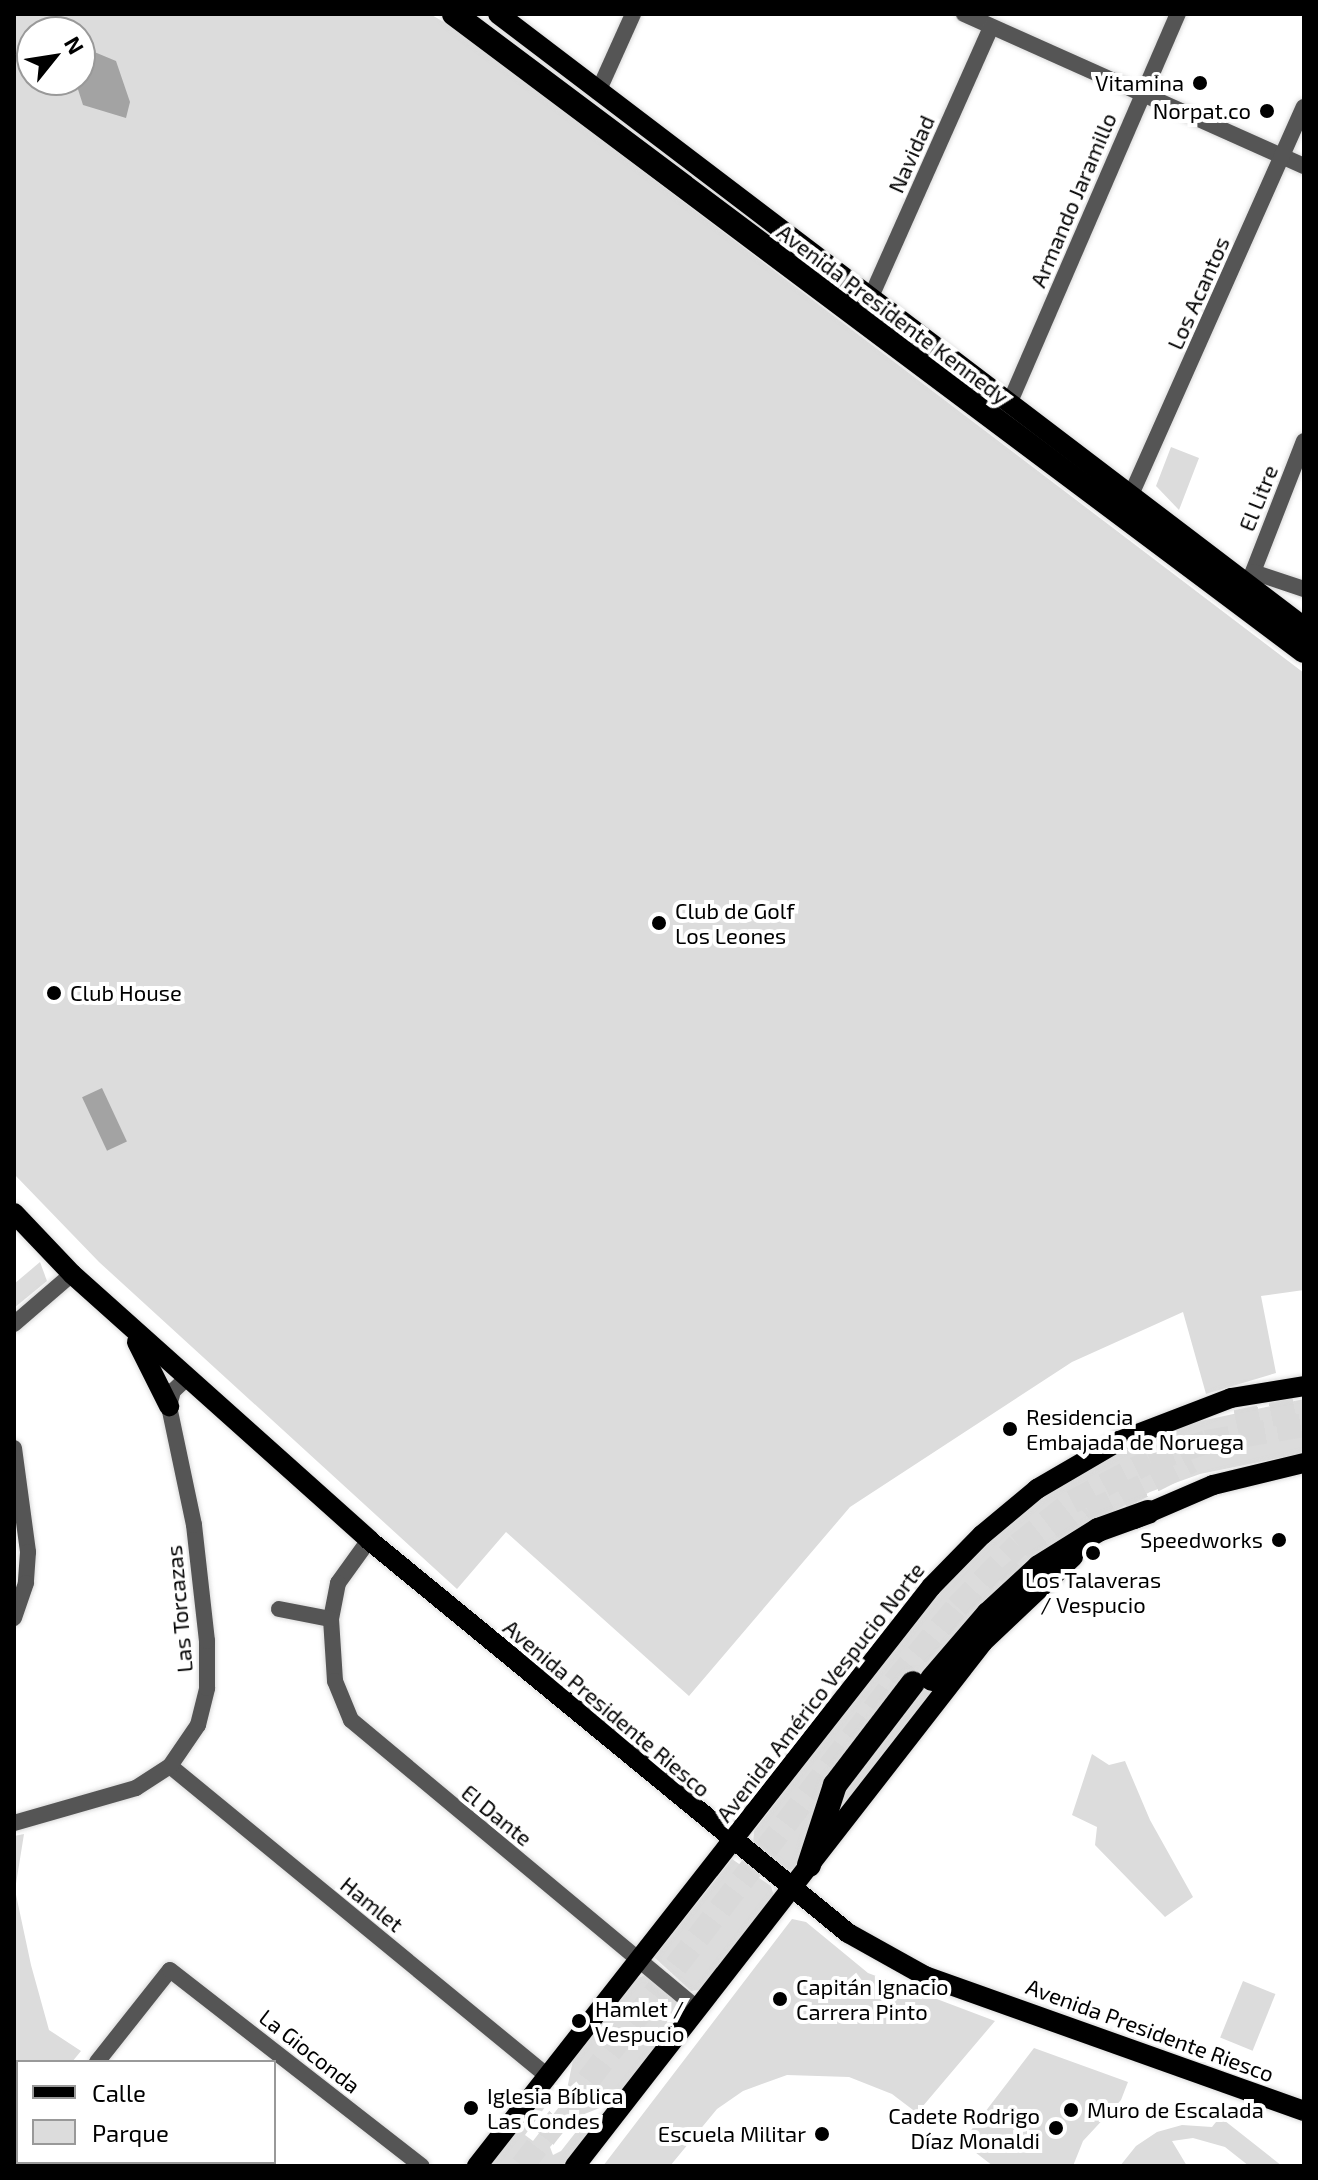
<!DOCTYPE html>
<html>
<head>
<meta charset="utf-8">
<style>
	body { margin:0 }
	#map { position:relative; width:1318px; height:2180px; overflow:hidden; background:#fff; font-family:"Exo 2",sans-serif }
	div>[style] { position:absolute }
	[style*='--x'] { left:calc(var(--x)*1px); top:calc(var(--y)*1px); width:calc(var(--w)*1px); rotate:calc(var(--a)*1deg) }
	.green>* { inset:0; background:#dcdcdc; transform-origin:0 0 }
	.water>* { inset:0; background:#a3a3a3; transform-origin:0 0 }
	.highway-tunnel>* { height:24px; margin-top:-12px; transform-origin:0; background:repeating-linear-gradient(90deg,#d9d9d9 0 24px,transparent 0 36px) }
	.roads { filter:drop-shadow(0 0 2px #dbdbdb) drop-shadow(0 0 2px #dbdbdb) }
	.minor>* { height:16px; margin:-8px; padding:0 8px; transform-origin:8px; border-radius:8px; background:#555 }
	.major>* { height:20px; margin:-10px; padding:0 10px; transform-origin:10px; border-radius:10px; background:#000 }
	.highway>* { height:24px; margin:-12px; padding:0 12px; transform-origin:12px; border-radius:12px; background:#000 }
	.dots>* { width:22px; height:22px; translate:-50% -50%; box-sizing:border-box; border:4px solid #fff; border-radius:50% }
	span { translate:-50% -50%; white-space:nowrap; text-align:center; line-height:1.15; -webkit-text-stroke:8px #fff; paint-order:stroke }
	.poi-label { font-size:22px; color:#000 }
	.right { translate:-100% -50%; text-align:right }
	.left { translate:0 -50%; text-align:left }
	.street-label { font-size:22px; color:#000 }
	.frame { position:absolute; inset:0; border:16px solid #000; pointer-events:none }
	.legend { position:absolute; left:16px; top:2060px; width:260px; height:104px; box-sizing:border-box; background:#fff; border:2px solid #999; margin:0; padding:10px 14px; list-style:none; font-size:24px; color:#000 }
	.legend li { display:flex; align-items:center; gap:16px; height:40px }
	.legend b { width:40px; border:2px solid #999 }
	.north { position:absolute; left:16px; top:16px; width:80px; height:80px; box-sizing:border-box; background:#fff; border:2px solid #999; border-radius:50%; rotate:60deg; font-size:22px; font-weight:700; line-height:32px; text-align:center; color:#000 }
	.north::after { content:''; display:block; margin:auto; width:28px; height:36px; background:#000; clip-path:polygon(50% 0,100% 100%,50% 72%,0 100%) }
</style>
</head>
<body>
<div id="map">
	<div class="green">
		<div style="clip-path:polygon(evenodd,14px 14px,430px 14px,456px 29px,1304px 673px,1304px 1290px,1261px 1296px,1276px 1373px,1206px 1394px,1183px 1312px,1072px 1362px,850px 1507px,689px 1696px,506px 1532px,457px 1589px,99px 1262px,14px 1174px,14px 14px,32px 32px,80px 32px,80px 80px,32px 80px,32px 32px)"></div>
		<div style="clip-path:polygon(1171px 447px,1199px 458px,1179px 510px,1156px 486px)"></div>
		<div style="clip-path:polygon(40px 1262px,47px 1281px,14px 1308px,14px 1284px)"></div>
		<div style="clip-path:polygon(1304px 1399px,1304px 1453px,1200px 1474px,1150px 1492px,1085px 1527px,1021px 1575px,928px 1675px,939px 1686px,835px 1821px,854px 1765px,920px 1682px,908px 1674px,841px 1762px,795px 1868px,784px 1872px,753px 1845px,754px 1831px,922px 1610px,1005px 1525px,1080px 1469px,1163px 1429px)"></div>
		<div style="clip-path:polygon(1092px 1754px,1109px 1765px,1125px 1761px,1150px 1820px,1193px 1897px,1165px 1917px,1095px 1845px,1097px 1827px,1072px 1815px)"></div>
		<div style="clip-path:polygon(24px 1834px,15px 1890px,31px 1965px,49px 2030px,81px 2051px,72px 2062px,18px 2062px,14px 2129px,14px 1836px)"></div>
		<div style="clip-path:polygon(732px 1859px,771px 1886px,774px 1896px,699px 1990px,691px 1991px,654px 1957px)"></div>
		<div style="clip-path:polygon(792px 1919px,806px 1922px,868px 1973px,995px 2021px,917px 2113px,892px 2094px,849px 2077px,787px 2075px,743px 2091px,717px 2109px,670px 2166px,603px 2166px)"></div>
		<div style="clip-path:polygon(645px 1975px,680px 2004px,682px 2013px,612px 2103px,577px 2117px,550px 2147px,553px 2155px,561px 2151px,583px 2123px,592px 2130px,563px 2166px,488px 2166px,544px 2095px,548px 2103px,525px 2135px,533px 2141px,565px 2099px,573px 2060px,636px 1979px)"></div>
		<div style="left:1243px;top:1981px;width:35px;height:61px;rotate:22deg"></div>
		<div style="clip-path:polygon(1034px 2048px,1128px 2082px,1121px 2100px,1083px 2141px,1073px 2166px,993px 2166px,962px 2142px)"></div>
		<div style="clip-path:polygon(1220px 2117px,1282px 2166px,1249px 2166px,1225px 2147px,1193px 2138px,1172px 2141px,1187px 2166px,1120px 2166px,1136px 2146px,1157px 2132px,1182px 2125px,1212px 2127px)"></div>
	</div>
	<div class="water">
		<div style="clip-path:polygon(92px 51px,116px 61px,130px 102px,126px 118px,83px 105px,75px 80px,80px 80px,80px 56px)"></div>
		<div style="left:102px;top:1088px;width:59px;height:22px;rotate:65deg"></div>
	</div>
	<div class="highway-tunnel">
		<div style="--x:1236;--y:1422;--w:69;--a:-11.6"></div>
		<div style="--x:1002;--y:1583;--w:112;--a:-38.8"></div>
		<div style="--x:1089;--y:1513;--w:115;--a:-26.8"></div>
		<div style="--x:522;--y:2166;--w:610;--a:-52.4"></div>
		<div style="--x:894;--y:1683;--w:99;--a:-50.3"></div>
		<div style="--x:957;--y:1607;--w:87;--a:-45.5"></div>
		<div style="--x:1018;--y:1545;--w:69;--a:-38.5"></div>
		<div style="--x:1072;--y:1502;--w:88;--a:-27.7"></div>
		<div style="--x:1150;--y:1461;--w:59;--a:-18.7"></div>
		<div style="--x:1206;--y:1442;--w:99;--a:-9.8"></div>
	</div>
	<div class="roads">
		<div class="minor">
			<div style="--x:964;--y:14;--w:372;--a:24.1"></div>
			<div style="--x:598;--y:92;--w:85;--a:-65.8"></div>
			<div style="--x:870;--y:299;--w:298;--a:-66"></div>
			<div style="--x:1009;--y:404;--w:425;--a:-66.6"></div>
			<div style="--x:1304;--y:441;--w:141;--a:111.3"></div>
			<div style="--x:1253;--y:572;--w:54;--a:18.4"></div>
			<div style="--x:1130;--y:497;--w:427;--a:-66"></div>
			<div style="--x:14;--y:1324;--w:77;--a:-40.8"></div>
			<div style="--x:14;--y:1448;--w:105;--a:82.3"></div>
			<div style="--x:28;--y:1552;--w:31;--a:94"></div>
			<div style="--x:26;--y:1583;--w:37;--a:109"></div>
			<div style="--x:369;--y:1540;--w:53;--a:125.8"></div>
			<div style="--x:338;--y:1583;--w:37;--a:101"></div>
			<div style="--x:331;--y:1619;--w:62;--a:86.3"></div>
			<div style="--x:335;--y:1681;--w:42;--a:67.7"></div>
			<div style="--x:351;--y:1720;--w:452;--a:39.8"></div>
			<div style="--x:279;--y:1609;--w:53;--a:10.9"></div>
			<div style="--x:170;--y:1766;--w:488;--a:39.4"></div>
			<div style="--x:14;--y:1823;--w:127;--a:-16"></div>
			<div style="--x:136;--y:1788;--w:40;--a:-32.9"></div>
			<div style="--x:170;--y:1766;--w:50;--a:-55.7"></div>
			<div style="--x:198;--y:1725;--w:38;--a:-76"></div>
			<div style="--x:207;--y:1688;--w:47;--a:-90"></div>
			<div style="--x:207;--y:1641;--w:117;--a:-96.4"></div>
			<div style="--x:194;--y:1525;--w:122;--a:-101.9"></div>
			<div style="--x:169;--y:1406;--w:16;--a:-75"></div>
			<div style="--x:173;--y:1391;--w:21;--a:-43"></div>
			<div style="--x:97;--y:2062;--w:117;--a:-51.6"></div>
			<div style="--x:170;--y:1970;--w:319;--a:37.9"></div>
			<div style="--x:14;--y:2153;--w:6;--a:-45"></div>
			<div style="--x:44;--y:2162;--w:6;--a:45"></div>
			<div style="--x:202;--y:2162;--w:6;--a:39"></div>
		</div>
		<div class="major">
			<div style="--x:498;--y:14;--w:1013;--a:37.25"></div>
			<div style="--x:14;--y:1213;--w:84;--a:46.4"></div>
			<div style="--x:72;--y:1274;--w:399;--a:41.8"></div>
			<div style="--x:369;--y:1540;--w:620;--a:39.37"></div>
			<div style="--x:848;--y:1933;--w:88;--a:29.2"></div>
			<div style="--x:925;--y:1976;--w:402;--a:19.6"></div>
			<div style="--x:137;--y:1342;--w:72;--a:63.4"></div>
			<div style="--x:1134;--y:1519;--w:86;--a:-23.3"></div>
			<div style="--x:1213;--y:1485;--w:94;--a:-13.6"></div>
			<div style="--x:477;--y:2166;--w:736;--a:-51.9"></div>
			<div style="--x:931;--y:1587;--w:73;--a:-45.6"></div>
			<div style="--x:982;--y:1535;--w:72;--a:-39.9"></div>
			<div style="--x:1037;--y:1489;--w:95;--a:-30.3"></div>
			<div style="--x:1119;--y:1441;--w:120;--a:-21"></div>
			<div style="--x:1231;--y:1398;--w:74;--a:-9.3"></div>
			<div style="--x:575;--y:2166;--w:664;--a:-52.09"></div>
			<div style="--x:983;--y:1642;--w:124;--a:-43.4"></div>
		</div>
		<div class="highway">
			<div style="--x:454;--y:14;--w:1062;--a:36.85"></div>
			<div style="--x:932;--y:1679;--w:86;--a:-49.3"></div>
			<div style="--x:988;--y:1614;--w:69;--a:-42.7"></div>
			<div style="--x:1039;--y:1567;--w:70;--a:-32.1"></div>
			<div style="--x:1098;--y:1530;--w:53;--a:-19.8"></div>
			<div style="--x:809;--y:1865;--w:84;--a:-72"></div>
			<div style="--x:835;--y:1785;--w:128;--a:-52.6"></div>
		</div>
	</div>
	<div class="dots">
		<div style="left:1200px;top:83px;background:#000"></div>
		<div style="left:1267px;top:111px;background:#000"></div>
		<div style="left:659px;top:923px;background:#000"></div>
		<div style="left:54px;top:993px;background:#000"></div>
		<div style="left:1010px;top:1429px;background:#000"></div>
		<div style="left:1279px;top:1540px;background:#000"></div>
		<div style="left:1093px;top:1553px;background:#000"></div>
		<div style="left:780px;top:1999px;background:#000"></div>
		<div style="left:579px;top:2021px;background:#000"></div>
		<div style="left:471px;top:2108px;background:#000"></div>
		<div style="left:1071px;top:2110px;background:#000"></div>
		<div style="left:1056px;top:2128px;background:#000"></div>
		<div style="left:822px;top:2134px;background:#000"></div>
	</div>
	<div class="poi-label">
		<span class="right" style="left:1184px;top:83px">Vitamina</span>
		<span class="right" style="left:1251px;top:111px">Norpat.co</span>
		<span class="left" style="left:675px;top:923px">Club de Golf<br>Los Leones</span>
		<span class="left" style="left:70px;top:993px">Club House</span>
		<span class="left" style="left:1026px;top:1429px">Residencia<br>Embajada de Noruega</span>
		<span class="right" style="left:1263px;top:1540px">Speedworks</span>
		<span style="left:1093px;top:1592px">Los Talaveras<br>/ Vespucio</span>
		<span class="left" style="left:796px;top:1999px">Capitán Ignacio<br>Carrera Pinto</span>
		<span class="left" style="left:595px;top:2021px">Hamlet /<br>Vespucio</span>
		<span class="left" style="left:487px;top:2108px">Iglesia Bíblica<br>Las Condes</span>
		<span class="left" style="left:1087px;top:2110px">Muro de Escalada</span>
		<span class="right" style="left:1040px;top:2128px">Cadete Rodrigo<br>Díaz Monaldi</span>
		<span class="right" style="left:806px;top:2134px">Escuela Militar</span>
	</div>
	<div class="street-label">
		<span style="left:911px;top:154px;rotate:-66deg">Navidad</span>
		<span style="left:1073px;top:200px;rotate:-67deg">Armando Jaramillo</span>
		<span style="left:1198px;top:293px;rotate:-66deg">Los Acantos</span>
		<span style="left:893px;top:314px;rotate:37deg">Avenida Presidente Kennedy</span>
		<span style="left:1258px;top:498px;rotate:-68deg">El Litre</span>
		<span style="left:179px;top:1609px;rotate:-95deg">Las Torcazas</span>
		<span style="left:820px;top:1692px;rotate:-52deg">Avenida Américo Vespucio Norte</span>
		<span style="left:607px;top:1708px;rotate:40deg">Avenida Presidente Riesco</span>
		<span style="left:497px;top:1815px;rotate:39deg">El Dante</span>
		<span style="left:372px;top:1904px;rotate:39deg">Hamlet</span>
		<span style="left:1150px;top:2030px;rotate:20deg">Avenida Presidente Riesco</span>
		<span style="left:310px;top:2051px;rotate:38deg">La Gioconda</span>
	</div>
	<div class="frame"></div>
	<ul class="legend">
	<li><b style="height:10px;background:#000"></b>Calle</li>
	<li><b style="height:22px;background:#dcdcdc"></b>Parque</li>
	</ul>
	<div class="north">N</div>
</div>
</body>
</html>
